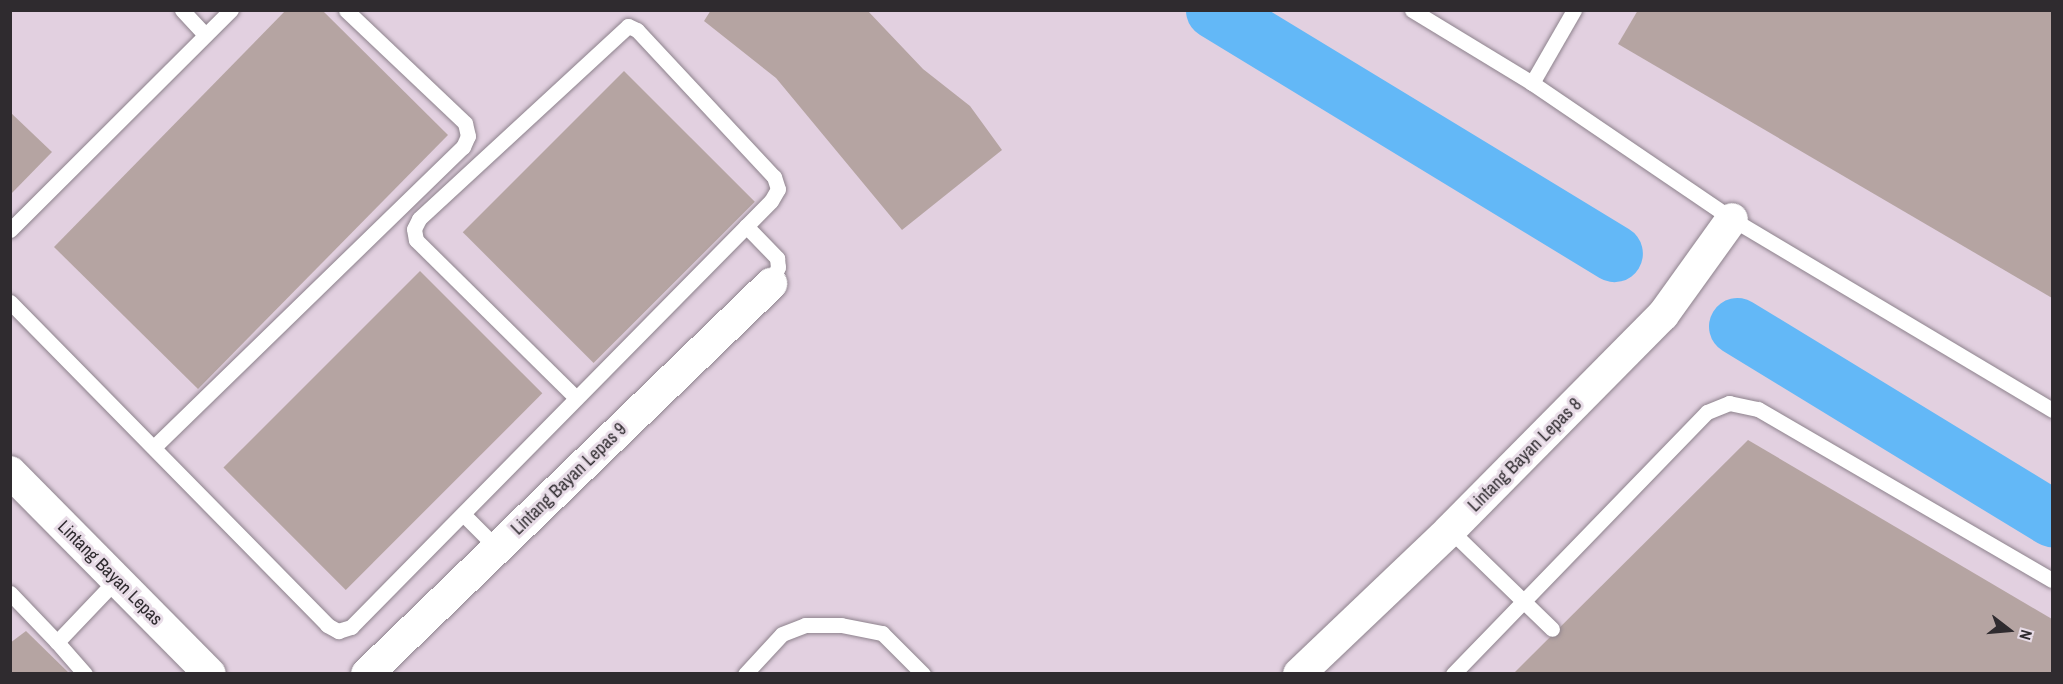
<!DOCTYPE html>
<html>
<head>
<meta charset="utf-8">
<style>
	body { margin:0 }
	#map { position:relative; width:2063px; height:684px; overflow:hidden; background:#e8dce7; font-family:"Archivo Narrow",sans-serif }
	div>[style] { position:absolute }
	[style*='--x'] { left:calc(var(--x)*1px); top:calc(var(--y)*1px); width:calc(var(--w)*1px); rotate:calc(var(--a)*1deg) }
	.built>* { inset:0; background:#e2d0e0; transform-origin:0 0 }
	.river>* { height:57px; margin:-28.5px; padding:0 28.5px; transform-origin:28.5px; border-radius:28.5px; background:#63b8f7 }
	.building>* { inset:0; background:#b5a4a2; transform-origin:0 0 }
	.roads { filter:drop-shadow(0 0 2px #8d828c) drop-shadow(0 0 2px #8d828c) }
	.service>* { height:15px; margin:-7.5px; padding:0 7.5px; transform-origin:7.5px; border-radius:7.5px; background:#fff }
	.minor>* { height:32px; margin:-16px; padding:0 16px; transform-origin:16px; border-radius:16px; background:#fff }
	span { translate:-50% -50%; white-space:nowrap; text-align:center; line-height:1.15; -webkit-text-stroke:6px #e8dce7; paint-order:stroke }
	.street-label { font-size:18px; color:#2f2b2f }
	.frame { position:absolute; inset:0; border:12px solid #2f2b2f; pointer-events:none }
	.north { position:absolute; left:1979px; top:600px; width:60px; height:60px; -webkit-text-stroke:4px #e8dce7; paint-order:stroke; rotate:106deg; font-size:16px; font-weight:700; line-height:24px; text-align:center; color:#2f2b2f }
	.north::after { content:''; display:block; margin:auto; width:21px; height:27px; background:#2f2b2f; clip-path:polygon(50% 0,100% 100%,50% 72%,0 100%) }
</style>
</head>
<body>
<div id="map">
	<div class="built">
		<div style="left:11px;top:11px;width:2041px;height:662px"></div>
	</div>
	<div class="river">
		<div style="--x:1214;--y:10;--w:468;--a:31.3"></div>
		<div style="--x:1737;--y:326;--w:369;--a:31.4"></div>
	</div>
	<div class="building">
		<div style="clip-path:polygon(286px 10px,322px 10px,448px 135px,198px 389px,54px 247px)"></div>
		<div style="clip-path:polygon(711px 10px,867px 10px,923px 69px,970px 106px,1002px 150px,902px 230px,776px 78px,704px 21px)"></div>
		<div style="clip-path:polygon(1638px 10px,2052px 10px,2052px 298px,1618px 44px)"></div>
		<div style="left:624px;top:71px;width:185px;height:228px;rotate:45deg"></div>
		<div style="clip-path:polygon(10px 112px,52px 152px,10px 195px)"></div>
		<div style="left:420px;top:271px;width:173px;height:278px;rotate:45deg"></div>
		<div style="clip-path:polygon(1748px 440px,2052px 619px,2052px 674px,1513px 674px)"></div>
		<div style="clip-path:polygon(26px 631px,70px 674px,10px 674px,10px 643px)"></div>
	</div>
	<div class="roads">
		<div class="service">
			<div style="--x:182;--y:10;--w:34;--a:47"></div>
			<div style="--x:1412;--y:10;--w:140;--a:31.3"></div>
			<div style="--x:1532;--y:83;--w:242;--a:34.2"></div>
			<div style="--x:1732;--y:219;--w:373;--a:30.8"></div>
			<div style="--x:1532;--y:83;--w:84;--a:-60.1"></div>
			<div style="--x:746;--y:226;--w:45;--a:45.9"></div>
			<div style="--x:777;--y:258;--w:9;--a:84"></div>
			<div style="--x:778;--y:267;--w:18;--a:112"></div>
			<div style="--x:10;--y:230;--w:312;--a:-44.9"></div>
			<div style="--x:10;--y:302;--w:453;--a:45.5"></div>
			<div style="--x:327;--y:625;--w:13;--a:29"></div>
			<div style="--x:338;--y:631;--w:14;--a:-17"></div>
			<div style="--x:351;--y:627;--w:598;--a:-45.41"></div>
			<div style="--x:771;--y:201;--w:14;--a:-60"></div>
			<div style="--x:778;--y:189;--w:13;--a:-108"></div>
			<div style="--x:774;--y:177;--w:201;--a:-133"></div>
			<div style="--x:637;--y:30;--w:10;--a:-156"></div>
			<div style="--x:628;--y:26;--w:284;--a:137.3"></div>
			<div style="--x:419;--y:219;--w:11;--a:117"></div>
			<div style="--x:414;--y:229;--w:11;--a:80"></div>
			<div style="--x:416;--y:240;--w:225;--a:44.6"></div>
			<div style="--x:154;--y:447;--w:431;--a:-44.2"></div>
			<div style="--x:463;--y:147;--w:12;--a:-66"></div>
			<div style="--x:468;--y:136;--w:13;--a:-103"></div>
			<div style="--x:465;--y:123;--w:164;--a:-136.5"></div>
			<div style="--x:463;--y:514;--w:48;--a:45"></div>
			<div style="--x:1450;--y:530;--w:142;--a:44.1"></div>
			<div style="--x:10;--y:593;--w:68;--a:46.2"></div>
			<div style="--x:85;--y:674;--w:43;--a:-131.2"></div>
			<div style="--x:57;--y:642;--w:86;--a:-46.4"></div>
			<div style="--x:745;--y:674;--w:54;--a:-47.2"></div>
			<div style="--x:782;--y:634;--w:25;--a:-21"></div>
			<div style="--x:805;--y:625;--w:36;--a:0"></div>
			<div style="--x:841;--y:625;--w:42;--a:11"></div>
			<div style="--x:882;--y:633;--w:58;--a:45"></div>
			<div style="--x:1453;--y:674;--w:365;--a:-45.9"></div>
			<div style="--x:1707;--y:412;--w:24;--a:-22"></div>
			<div style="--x:1729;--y:403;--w:30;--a:12"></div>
			<div style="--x:1758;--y:409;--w:340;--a:30.2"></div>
		</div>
		<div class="minor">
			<div style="--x:10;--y:472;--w:284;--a:45.3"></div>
			<div style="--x:367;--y:674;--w:562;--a:-43.99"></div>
			<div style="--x:1299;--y:674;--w:209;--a:-43.6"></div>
			<div style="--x:1450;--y:530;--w:303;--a:-45.3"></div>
			<div style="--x:1663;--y:315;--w:118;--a:-54.3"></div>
		</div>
	</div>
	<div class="street-label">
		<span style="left:1525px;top:455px;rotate:-45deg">Lintang Bayan Lepas 8</span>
		<span style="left:569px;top:479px;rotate:-44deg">Lintang Bayan Lepas 9</span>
		<span style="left:110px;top:573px;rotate:45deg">Lintang Bayan Lepas</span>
	</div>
	<div class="frame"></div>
	<div class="north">N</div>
</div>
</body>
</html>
